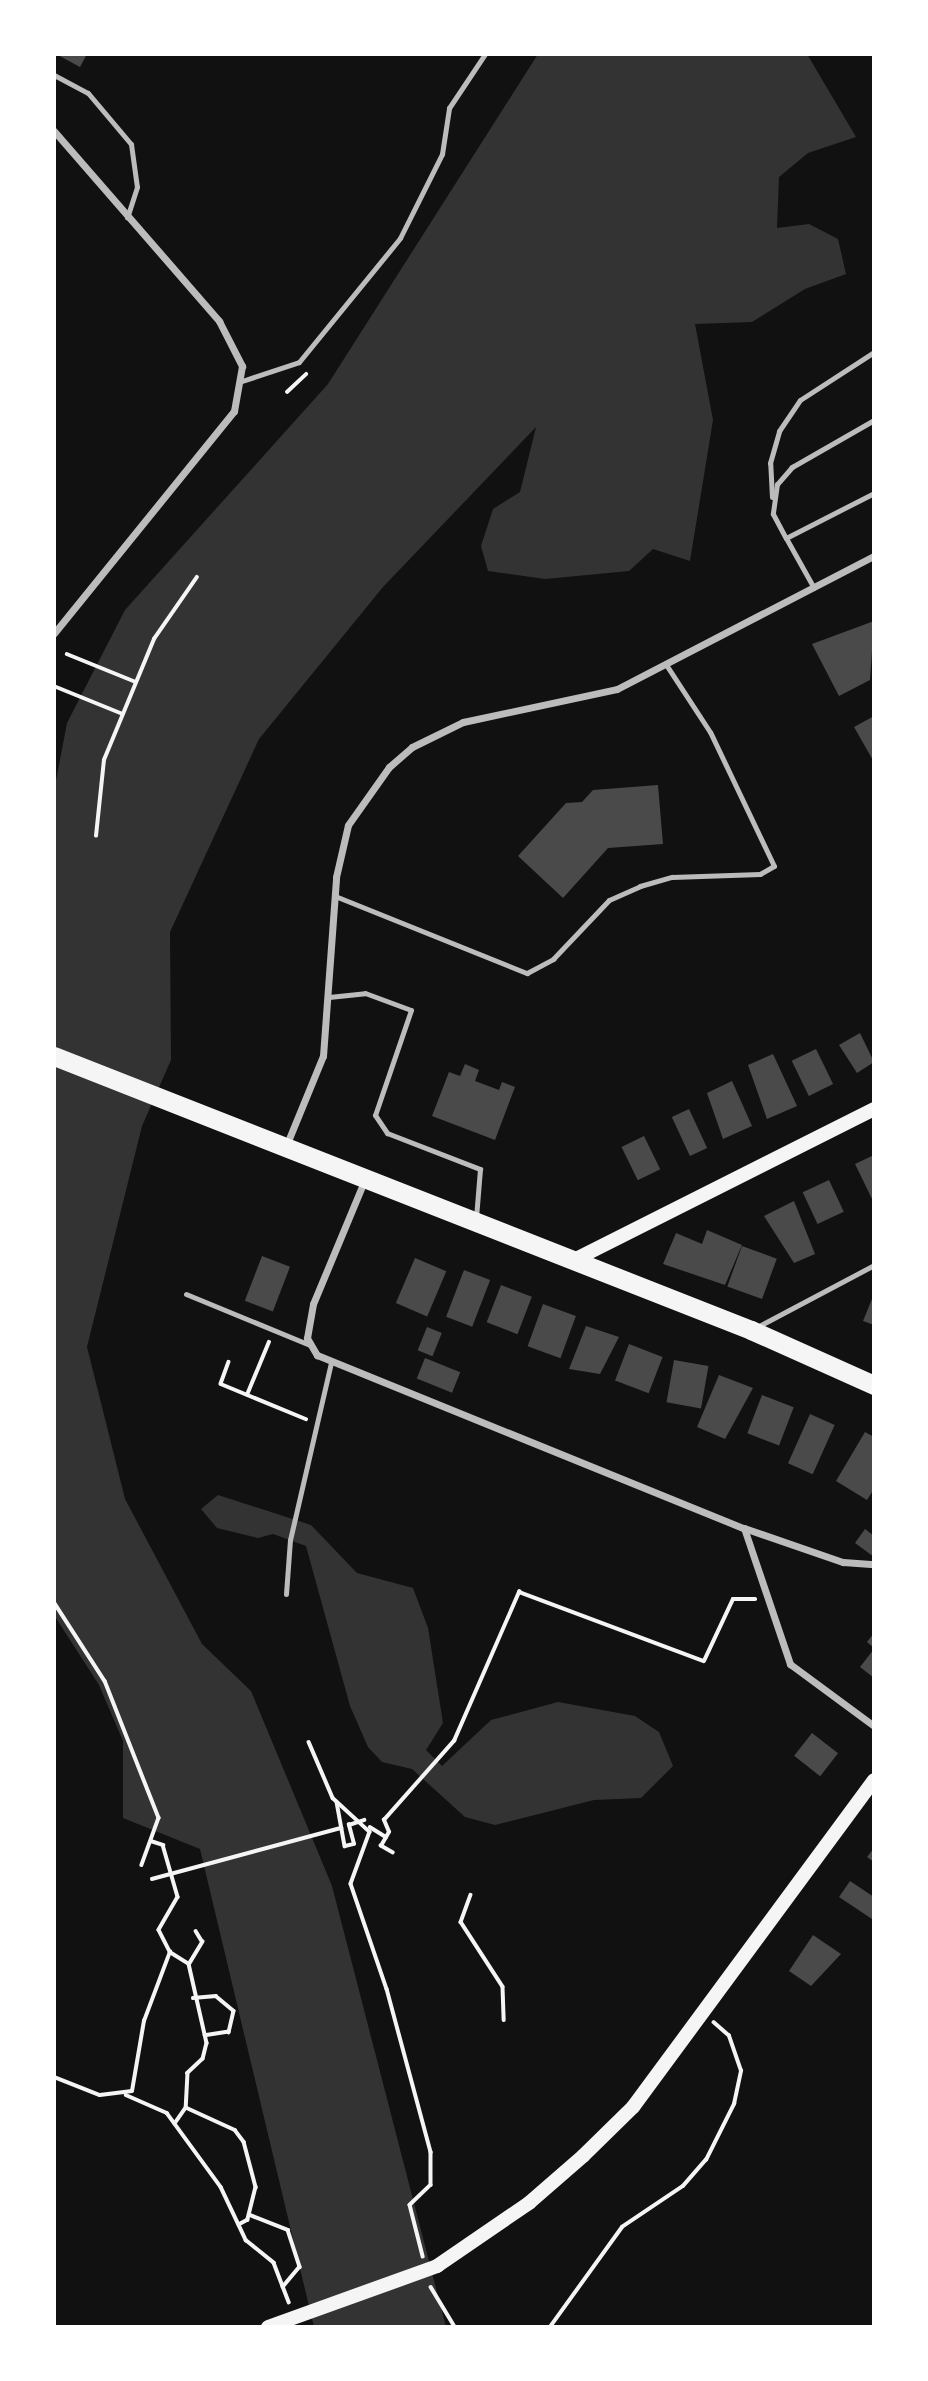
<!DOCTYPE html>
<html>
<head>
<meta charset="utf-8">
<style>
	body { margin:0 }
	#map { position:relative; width:928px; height:2381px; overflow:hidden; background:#111; font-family:Lato,sans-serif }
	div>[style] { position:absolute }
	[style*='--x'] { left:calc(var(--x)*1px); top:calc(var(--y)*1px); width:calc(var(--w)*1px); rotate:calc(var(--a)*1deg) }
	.water>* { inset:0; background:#333 }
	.building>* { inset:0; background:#4a4a4a; transform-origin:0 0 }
	.path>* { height:3.5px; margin:-1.75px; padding:0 1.75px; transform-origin:1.75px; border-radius:1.75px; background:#f5f5f5 }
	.service>* { height:5px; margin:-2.5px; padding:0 2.5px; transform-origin:2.5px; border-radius:2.5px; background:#bcbcbc }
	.minor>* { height:7px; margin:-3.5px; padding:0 3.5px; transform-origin:3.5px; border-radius:3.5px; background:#bcbcbc }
	.secondary>* { height:14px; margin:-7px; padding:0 7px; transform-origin:7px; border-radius:7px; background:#f5f5f5 }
	.trunk>* { height:19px; margin:-9.5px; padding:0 9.5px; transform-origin:9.5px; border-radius:9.5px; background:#f5f5f5 }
	span { translate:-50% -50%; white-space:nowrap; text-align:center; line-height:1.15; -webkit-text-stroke:6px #fff; paint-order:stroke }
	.frame { position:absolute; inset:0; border:56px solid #fff; pointer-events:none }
</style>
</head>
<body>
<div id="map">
	<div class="water">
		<div style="clip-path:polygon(538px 54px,807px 54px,856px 137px,808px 153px,779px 177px,777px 228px,809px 224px,838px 239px,846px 274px,805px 289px,752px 322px,695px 324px,713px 420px,690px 561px,653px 549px,629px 571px,545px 579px,488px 571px,481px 546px,493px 509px,520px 492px,536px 427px,383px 587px,259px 739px,170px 932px,171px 1060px,142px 1126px,87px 1347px,125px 1499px,202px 1644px,251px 1691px,332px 1886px,446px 2327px,314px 2327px,200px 1849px,123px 1818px,123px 1741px,99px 1685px,54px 1615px,54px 791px,67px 723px,125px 610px,328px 384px)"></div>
		<div style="clip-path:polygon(218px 1495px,311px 1525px,357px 1573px,413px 1588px,428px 1628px,443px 1723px,426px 1750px,442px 1766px,491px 1720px,558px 1702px,635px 1716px,659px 1732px,673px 1766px,641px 1798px,594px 1800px,495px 1825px,465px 1817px,412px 1769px,382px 1762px,368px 1747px,350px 1706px,306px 1546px,273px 1534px,258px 1538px,217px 1528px,201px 1509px)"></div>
	</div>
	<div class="building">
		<div style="clip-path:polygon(56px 54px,87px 54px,80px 67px)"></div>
		<div style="clip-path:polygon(874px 621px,870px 680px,839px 696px,812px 644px)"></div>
		<div style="clip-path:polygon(874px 716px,874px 762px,854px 727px)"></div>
		<div style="clip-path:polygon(658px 785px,663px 844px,608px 848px,563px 898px,518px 856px,566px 803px,582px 802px,593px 790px)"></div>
		<div style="clip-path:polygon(860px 1033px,874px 1062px,857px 1073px,839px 1045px)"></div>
		<div style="left:816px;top:1049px;width:39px;height:27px;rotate:64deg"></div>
		<div style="clip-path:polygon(773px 1054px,797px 1106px,767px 1119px,748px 1065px)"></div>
		<div style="clip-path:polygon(465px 1064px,479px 1070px,475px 1081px,499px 1090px,502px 1082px,515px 1087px,495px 1140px,432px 1116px,449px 1072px,460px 1076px)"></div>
		<div style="clip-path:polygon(732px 1081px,752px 1126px,723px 1139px,707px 1093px)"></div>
		<div style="left:689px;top:1109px;width:43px;height:19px;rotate:65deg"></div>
		<div style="left:644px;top:1136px;width:37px;height:25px;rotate:64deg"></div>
		<div style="clip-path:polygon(874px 1155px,874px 1203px,855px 1164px)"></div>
		<div style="left:829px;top:1180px;width:35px;height:29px;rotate:65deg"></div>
		<div style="clip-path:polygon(794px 1201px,815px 1254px,794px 1263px,764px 1216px)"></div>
		<div style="clip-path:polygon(707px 1230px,742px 1245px,725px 1285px,663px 1264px,676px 1233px,702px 1244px)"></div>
		<div style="left:742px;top:1246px;width:37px;height:43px;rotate:20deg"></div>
		<div style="left:262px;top:1256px;width:30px;height:48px;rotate:21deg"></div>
		<div style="left:415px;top:1258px;width:34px;height:49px;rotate:23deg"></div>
		<div style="left:464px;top:1270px;width:28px;height:50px;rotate:21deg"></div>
		<div style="left:501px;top:1285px;width:33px;height:40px;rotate:21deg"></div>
		<div style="clip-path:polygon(874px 1294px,874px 1325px,863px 1321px)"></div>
		<div style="left:543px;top:1304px;width:35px;height:45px;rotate:20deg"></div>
		<div style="clip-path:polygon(586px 1326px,619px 1337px,600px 1374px,569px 1369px)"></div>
		<div style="left:427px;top:1327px;width:16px;height:25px;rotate:22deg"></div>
		<div style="left:629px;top:1344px;width:36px;height:39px;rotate:21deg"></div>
		<div style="left:425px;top:1358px;width:38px;height:22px;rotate:22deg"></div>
		<div style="left:674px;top:1360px;width:35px;height:43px;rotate:10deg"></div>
		<div style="clip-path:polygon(719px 1375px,753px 1388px,725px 1439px,697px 1427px)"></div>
		<div style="left:762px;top:1395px;width:34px;height:41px;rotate:21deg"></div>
		<div style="left:810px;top:1414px;width:27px;height:54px;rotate:24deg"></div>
		<div style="clip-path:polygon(865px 1432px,874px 1437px,874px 1489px,867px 1500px,836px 1481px)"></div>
		<div style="clip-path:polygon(865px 1529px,874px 1536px,874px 1557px,855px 1543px)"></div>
		<div style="clip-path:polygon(874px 1633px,874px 1648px,867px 1642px)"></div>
		<div style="clip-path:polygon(874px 1649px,874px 1678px,860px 1667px)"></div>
		<div style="left:812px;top:1733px;width:33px;height:29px;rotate:38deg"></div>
		<div style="clip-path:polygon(874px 1848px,874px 1862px,867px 1857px)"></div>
		<div style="clip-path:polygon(850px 1881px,874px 1897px,872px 1919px,839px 1897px)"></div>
		<div style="clip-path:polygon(813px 1935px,841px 1954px,811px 1986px,789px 1971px)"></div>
	</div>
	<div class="path">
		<div style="--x:287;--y:392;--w:26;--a:-43"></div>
		<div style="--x:67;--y:654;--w:74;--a:22.1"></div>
		<div style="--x:54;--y:686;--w:74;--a:22.1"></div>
		<div style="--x:96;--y:836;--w:76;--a:-84"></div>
		<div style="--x:104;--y:760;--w:131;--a:-67.5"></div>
		<div style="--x:154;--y:639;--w:75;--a:-55.3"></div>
		<div style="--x:229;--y:1362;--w:23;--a:110"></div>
		<div style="--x:221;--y:1384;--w:92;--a:22.4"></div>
		<div style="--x:247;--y:1395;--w:57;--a:-67.5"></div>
		<div style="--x:54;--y:1591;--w:11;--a:90"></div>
		<div style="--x:54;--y:1602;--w:94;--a:57.2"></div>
		<div style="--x:105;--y:1681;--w:147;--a:68.5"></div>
		<div style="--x:159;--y:1818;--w:50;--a:109.9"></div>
		<div style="--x:309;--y:1742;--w:61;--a:66.8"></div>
		<div style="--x:333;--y:1798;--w:50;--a:42.6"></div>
		<div style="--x:370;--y:1832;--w:55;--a:110.1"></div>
		<div style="--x:351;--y:1884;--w:111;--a:71.1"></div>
		<div style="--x:387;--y:1989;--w:169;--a:74.9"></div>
		<div style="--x:431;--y:2152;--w:33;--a:90"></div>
		<div style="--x:431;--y:2185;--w:29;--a:136"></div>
		<div style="--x:410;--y:2205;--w:53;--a:75.7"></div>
		<div style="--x:337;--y:1802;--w:45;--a:79.7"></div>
		<div style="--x:345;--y:1846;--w:9;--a:-13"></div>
		<div style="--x:354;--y:1844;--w:20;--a:-105"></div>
		<div style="--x:349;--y:1825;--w:16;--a:-18"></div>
		<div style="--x:370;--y:1827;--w:19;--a:32"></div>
		<div style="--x:151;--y:1841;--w:13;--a:18"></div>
		<div style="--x:163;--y:1845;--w:54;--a:73.9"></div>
		<div style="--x:178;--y:1897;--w:38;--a:120"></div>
		<div style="--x:159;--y:1930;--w:25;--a:63"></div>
		<div style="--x:170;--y:1952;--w:22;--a:32"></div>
		<div style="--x:189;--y:1964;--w:81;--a:77.2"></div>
		<div style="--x:207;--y:2043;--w:16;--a:104"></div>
		<div style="--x:203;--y:2059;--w:21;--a:137"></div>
		<div style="--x:188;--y:2073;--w:35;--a:93"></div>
		<div style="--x:186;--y:2108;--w:19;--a:125"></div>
		<div style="--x:393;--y:1853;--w:14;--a:-150"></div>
		<div style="--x:381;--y:1846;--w:16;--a:-60"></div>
		<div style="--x:389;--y:1832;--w:13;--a:-113"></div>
		<div style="--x:384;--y:1820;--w:106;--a:-48.5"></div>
		<div style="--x:454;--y:1741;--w:163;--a:-66.4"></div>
		<div style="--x:519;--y:1592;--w:197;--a:20.5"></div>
		<div style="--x:704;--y:1661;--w:68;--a:-64.9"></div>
		<div style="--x:733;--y:1599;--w:22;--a:0"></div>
		<div style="--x:152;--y:1879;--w:196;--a:-15.1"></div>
		<div style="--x:471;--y:1895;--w:29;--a:110"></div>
		<div style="--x:461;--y:1922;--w:77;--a:57.1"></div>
		<div style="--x:503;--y:1987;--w:33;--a:88"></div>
		<div style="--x:189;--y:1964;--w:26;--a:-59"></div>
		<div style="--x:202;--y:1942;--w:12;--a:-121"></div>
		<div style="--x:193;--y:1998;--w:23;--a:-5"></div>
		<div style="--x:216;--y:1996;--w:23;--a:40"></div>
		<div style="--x:234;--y:2011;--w:22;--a:103"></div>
		<div style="--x:229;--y:2032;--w:24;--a:171"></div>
		<div style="--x:54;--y:2077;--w:49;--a:21.4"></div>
		<div style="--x:100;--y:2095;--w:32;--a:-7"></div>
		<div style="--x:132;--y:2091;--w:71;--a:-80.3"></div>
		<div style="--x:144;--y:2021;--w:74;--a:-69.4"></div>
		<div style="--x:126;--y:2095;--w:45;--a:23.7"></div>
		<div style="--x:167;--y:2113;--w:92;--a:53.9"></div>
		<div style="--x:221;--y:2187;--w:59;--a:64.7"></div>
		<div style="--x:246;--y:2240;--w:36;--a:39"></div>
		<div style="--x:274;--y:2263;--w:42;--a:69"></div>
		<div style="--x:187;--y:2108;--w:53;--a:24.6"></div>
		<div style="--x:235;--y:2130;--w:15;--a:53"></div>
		<div style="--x:244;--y:2142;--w:47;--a:75.1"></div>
		<div style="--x:256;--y:2187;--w:34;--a:104"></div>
		<div style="--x:248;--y:2220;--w:10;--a:151"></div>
		<div style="--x:250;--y:2215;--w:41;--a:21.5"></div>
		<div style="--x:288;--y:2230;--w:39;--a:72"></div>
		<div style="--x:300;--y:2267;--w:26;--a:130"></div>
		<div style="--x:431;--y:2287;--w:47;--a:59"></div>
		<div style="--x:550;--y:2327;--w:123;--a:-54.2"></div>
		<div style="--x:622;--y:2227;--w:73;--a:-33.9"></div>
		<div style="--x:683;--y:2186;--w:35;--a:-49"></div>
		<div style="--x:706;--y:2160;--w:63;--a:-63.4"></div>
		<div style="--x:734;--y:2104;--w:34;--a:-78"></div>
		<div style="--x:741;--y:2071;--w:37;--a:-109"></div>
		<div style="--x:729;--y:2036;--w:20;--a:-139"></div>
	</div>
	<div class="service">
		<div style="--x:54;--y:75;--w:38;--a:28"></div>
		<div style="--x:88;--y:93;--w:67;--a:49.9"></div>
		<div style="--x:131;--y:144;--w:43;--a:82.1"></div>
		<div style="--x:137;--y:187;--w:32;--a:108"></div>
		<div style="--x:242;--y:381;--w:60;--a:-18.4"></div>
		<div style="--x:299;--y:362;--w:160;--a:-50.8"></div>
		<div style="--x:400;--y:238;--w:94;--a:-63.4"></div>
		<div style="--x:442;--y:154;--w:47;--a:-81.3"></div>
		<div style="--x:449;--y:108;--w:65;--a:-56.3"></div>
		<div style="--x:874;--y:420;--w:95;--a:150.2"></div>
		<div style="--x:792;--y:467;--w:23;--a:131"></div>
		<div style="--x:777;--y:484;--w:30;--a:98"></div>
		<div style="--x:773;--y:514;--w:27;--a:62"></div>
		<div style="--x:786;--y:538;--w:99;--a:-27.1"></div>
		<div style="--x:772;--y:497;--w:34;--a:-93"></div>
		<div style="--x:770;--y:463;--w:33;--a:-74"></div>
		<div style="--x:779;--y:431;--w:37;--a:-56"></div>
		<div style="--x:800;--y:400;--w:88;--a:-33"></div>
		<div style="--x:786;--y:538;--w:57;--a:60.8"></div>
		<div style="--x:335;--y:896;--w:207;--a:21.9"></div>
		<div style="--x:527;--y:973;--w:30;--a:-28"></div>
		<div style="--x:553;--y:959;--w:81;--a:-46.5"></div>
		<div style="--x:609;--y:900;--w:34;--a:-24"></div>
		<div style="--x:640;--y:886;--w:33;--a:-16"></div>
		<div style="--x:672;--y:877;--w:88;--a:-2"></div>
		<div style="--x:760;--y:874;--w:16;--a:-30"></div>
		<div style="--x:774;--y:866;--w:148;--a:-115.5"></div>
		<div style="--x:710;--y:732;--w:79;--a:-123.1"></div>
		<div style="--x:329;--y:997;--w:36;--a:-6"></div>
		<div style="--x:365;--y:993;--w:49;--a:20.3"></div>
		<div style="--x:411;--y:1010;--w:111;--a:108.9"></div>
		<div style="--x:375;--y:1115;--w:22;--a:56"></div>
		<div style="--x:387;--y:1133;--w:100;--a:21.2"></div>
		<div style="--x:480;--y:1169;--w:49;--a:94.7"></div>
		<div style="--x:186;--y:1294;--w:134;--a:22.4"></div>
		<div style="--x:757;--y:1327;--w:132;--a:-27.9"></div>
		<div style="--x:286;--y:1594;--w:54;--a:-85.8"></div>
		<div style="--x:290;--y:1540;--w:183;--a:-77"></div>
	</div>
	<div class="minor">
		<div style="--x:54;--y:131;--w:252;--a:49"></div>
		<div style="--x:219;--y:321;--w:51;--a:62.9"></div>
		<div style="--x:242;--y:366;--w:46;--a:100.1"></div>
		<div style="--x:234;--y:411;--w:286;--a:129"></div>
		<div style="--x:286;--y:1146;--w:97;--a:-67.7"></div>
		<div style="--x:323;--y:1056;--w:179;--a:-85.8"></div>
		<div style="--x:336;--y:877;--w:53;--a:-77"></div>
		<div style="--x:348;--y:825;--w:71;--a:-54.7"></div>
		<div style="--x:389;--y:767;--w:30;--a:-41"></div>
		<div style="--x:412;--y:747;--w:57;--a:-26.1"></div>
		<div style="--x:463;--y:722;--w:157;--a:-12.1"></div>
		<div style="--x:617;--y:689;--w:289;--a:-27.4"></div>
		<div style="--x:365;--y:1179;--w:135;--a:112.6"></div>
		<div style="--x:313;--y:1304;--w:35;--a:100"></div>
		<div style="--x:307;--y:1338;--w:20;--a:60"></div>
		<div style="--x:317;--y:1355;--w:461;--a:22.1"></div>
		<div style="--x:744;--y:1528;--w:105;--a:19"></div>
		<div style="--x:843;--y:1562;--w:31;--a:4"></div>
		<div style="--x:744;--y:1528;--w:144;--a:71.3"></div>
		<div style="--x:790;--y:1664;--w:104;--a:36.4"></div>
	</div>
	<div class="secondary">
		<div style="--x:574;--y:1260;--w:336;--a:-26.7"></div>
		<div style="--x:268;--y:2327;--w:180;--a:-19.8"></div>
		<div style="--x:437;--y:2266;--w:112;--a:-34.4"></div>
		<div style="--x:529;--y:2203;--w:72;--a:-41"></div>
		<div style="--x:583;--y:2156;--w:70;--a:-44.4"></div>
		<div style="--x:633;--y:2107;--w:406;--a:-53.6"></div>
	</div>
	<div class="trunk">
		<div style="--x:54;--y:1056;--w:749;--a:21.46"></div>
		<div style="--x:751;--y:1330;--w:135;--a:24.1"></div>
	</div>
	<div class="frame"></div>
</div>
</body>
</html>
